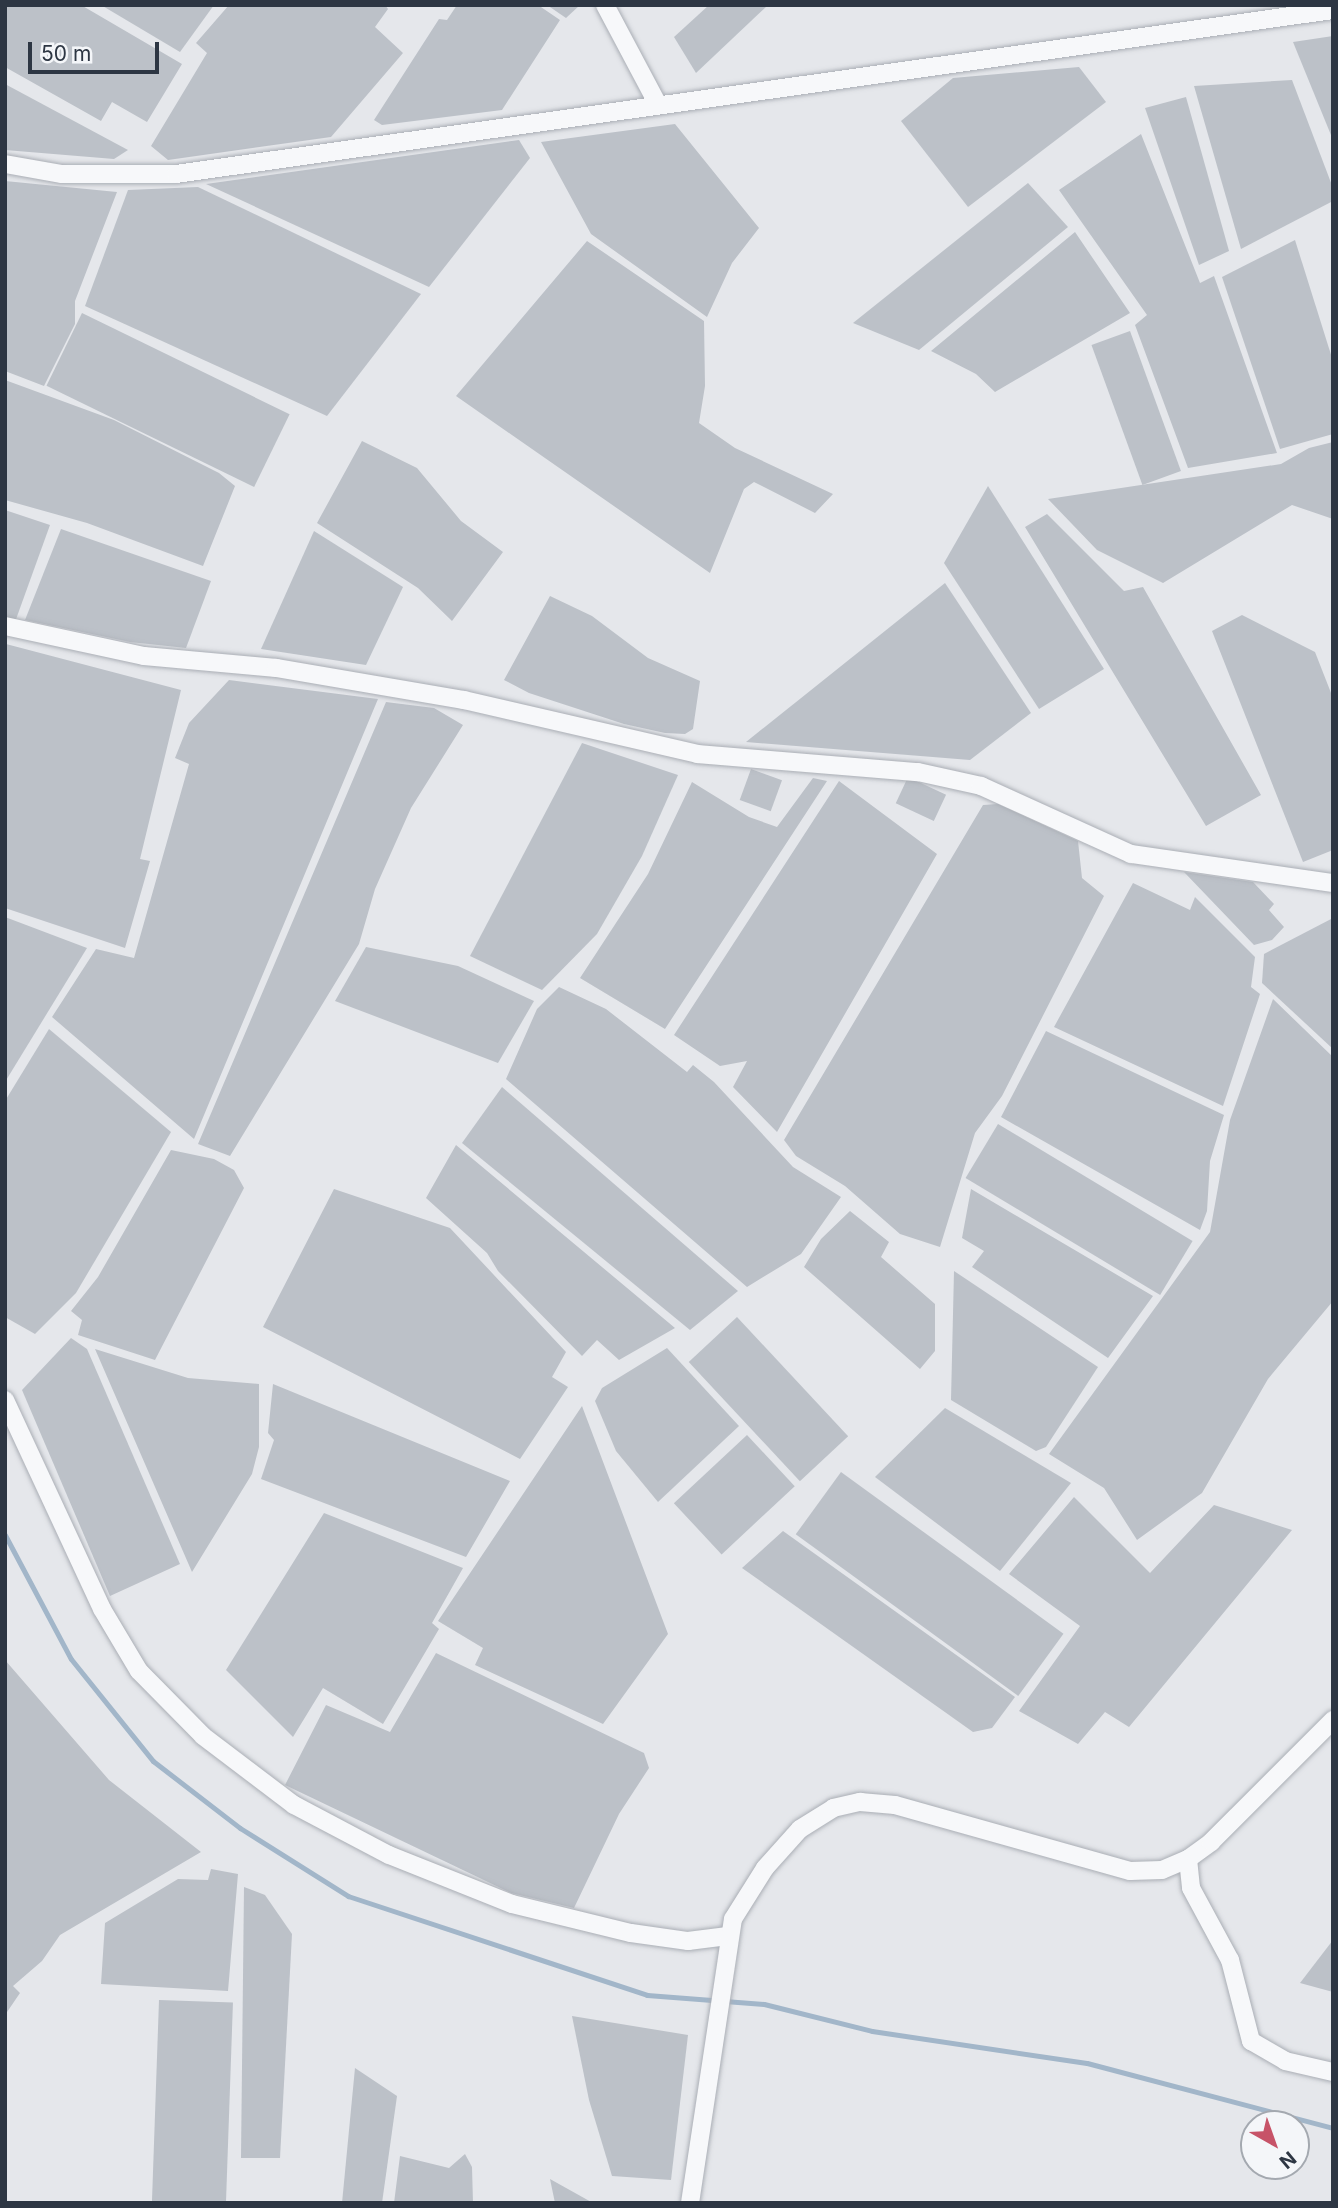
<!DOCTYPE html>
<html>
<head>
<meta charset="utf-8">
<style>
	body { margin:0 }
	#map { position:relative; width:1338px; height:2208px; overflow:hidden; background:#e5e7eb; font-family:Inter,sans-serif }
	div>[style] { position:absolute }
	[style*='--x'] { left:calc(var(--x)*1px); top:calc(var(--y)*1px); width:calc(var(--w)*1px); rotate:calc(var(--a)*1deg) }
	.stream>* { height:5px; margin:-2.5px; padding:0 2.5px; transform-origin:2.5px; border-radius:2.5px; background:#a2b6c9 }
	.building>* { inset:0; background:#bcc1c8; transform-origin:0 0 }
	.roads { filter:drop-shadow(0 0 2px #aaaeb5) drop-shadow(0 0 2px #aaaeb5) }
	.minor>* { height:18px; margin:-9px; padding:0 9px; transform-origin:9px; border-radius:9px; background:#f7f8fa }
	span { translate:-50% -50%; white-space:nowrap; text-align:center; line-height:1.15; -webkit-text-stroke:5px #f4f6f9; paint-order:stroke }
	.frame { position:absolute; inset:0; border:7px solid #2d3643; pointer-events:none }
	.north { position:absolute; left:1240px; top:2110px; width:70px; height:70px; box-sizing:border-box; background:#f4f6f9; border:2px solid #a4a9b0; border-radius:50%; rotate:140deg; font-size:19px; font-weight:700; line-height:28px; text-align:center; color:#2d3643 }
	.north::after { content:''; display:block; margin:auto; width:24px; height:32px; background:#c75368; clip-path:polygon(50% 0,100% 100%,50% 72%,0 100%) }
	.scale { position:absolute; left:28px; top:42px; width:131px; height:32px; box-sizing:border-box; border:4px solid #2d3643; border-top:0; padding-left:9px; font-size:21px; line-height:24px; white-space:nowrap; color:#2d3643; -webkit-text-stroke:5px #f4f6f9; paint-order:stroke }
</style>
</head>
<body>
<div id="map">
	<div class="stream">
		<div style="--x:5;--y:1535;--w:140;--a:62"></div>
		<div style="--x:71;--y:1659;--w:131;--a:51.2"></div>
		<div style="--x:153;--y:1761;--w:110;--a:37.6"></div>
		<div style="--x:240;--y:1828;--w:128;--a:32.2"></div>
		<div style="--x:348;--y:1896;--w:315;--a:18.3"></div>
		<div style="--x:647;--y:1995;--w:117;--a:4.4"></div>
		<div style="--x:764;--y:2004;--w:111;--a:14"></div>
		<div style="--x:872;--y:2031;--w:217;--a:8.5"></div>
		<div style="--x:1087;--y:2063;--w:254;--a:14.8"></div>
	</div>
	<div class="building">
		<div style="clip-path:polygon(5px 5px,81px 5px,182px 64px,147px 122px,112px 102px,101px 121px,5px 67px)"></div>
		<div style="clip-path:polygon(101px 5px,214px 5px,180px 52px)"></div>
		<div style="clip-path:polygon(229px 5px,385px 5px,388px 9px,375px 27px,403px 53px,331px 137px,168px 160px,151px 146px,207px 53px,196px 43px)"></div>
		<div style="clip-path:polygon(457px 5px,538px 5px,560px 20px,502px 110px,382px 125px,374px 120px,439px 19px,447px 20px)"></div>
		<div style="clip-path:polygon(547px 5px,580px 5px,566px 18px)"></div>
		<div style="clip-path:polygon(709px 5px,768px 5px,696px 73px,674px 37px)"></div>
		<div style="clip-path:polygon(1333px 36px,1333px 140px,1293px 42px)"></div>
		<div style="clip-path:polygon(1079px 67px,1106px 102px,968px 207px,901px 121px,953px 78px)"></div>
		<div style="clip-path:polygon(1292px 80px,1333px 188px,1333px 201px,1241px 249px,1194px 86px)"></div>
		<div style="clip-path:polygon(5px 84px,128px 150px,114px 159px,5px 150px)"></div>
		<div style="clip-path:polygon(1186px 97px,1229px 251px,1199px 265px,1145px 108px)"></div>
		<div style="clip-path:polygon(675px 124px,759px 228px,732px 263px,707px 317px,591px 234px,541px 142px)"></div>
		<div style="clip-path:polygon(1141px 134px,1200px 283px,1214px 276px,1277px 453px,1188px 468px,1135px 325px,1147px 315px,1059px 190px)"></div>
		<div style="clip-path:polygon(519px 140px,530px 158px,429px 287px,206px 184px)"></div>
		<div style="clip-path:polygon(5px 181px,117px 192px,75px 301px,75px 324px,44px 386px,5px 371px)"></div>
		<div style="clip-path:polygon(1028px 183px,1068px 227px,919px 350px,853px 323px)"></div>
		<div style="clip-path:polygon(198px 187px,421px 294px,327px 416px,85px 306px,128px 190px)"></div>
		<div style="clip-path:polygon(1075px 232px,1130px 313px,995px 392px,976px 374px,931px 351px)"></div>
		<div style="clip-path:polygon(1295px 240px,1333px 361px,1333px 434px,1280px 449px,1222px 277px)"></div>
		<div style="clip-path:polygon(587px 241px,704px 321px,705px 386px,699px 423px,735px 448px,833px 494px,815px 513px,754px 482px,744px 489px,710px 573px,456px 396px)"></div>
		<div style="left:82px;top:313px;width:231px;height:81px;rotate:26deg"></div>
		<div style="left:1130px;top:331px;width:149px;height:41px;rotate:70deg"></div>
		<div style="clip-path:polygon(5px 380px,114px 420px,219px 473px,235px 486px,203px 566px,87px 523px,5px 500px)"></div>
		<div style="clip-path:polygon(362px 441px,417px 468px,461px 521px,503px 552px,452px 621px,418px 588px,317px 523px)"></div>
		<div style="clip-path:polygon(1333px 442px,1333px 519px,1292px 505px,1163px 583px,1097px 550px,1048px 499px,1281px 464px,1309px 448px)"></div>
		<div style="clip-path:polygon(988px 486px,1104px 669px,1039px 709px,944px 563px)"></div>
		<div style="clip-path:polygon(5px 510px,50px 525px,15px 622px,5px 619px)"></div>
		<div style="clip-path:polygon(1047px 514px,1124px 591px,1143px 587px,1261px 795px,1206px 826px,1025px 527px)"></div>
		<div style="clip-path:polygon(61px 529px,211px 581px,186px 648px,130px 642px,25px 620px)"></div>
		<div style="clip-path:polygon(314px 531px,403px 587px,366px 665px,261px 649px)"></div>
		<div style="clip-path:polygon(945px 583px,1031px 713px,970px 760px,746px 742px)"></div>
		<div style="clip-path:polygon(550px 596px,592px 616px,648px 658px,700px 681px,693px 729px,685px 734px,665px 733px,624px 724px,529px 693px,504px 680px)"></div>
		<div style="clip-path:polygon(1242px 615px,1315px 652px,1333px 698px,1333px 850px,1303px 862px,1212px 631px)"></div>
		<div style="clip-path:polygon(6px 644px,181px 690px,140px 859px,150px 861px,125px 948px,5px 908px)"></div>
		<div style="clip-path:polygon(229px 680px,378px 699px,194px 1139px,52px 1017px,96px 949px,134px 958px,189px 764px,175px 758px,189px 723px)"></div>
		<div style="clip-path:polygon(386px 702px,434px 708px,463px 725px,411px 808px,375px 889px,359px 944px,230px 1156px,198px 1144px)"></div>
		<div style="clip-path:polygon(582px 743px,678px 775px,642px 856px,597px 934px,542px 990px,470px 956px)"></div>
		<div style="left:751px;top:769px;width:33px;height:33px;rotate:20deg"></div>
		<div style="left:908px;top:777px;width:42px;height:29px;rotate:25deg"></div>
		<div style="clip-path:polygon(813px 778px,827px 781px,665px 1029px,580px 978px,648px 874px,692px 782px,749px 817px,777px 827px)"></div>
		<div style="clip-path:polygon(839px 781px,937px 854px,777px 1132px,733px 1087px,747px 1061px,720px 1066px,674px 1035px)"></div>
		<div style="clip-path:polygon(998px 804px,1078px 841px,1082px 878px,1104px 896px,1002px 1096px,975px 1133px,940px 1247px,900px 1234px,845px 1186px,796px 1156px,784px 1140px,983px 805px)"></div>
		<div style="clip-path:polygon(1184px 872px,1253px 882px,1274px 904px,1269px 910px,1284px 927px,1272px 940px,1254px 945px)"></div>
		<div style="clip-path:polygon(1133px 883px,1190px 910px,1195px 897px,1255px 957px,1251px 987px,1260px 994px,1223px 1106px,1054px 1027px)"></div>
		<div style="clip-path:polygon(5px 917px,87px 948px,5px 1082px)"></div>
		<div style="clip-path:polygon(1333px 918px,1333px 1049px,1262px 983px,1264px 954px)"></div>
		<div style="clip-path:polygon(366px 947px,458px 966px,534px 1001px,498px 1063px,335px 1001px)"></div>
		<div style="clip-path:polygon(559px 987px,606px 1009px,687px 1072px,693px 1065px,714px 1082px,793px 1167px,841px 1197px,801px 1254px,747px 1287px,506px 1079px,537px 1009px)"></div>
		<div style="clip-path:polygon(1273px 999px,1333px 1057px,1333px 1301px,1268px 1379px,1202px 1493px,1137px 1540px,1104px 1488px,1049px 1454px,1210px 1232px,1230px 1120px)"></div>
		<div style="clip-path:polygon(49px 1029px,171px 1132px,76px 1293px,35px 1334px,5px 1317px,5px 1101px)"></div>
		<div style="clip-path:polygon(1046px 1031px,1224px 1115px,1210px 1161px,1207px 1211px,1200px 1230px,1001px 1117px)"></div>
		<div style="clip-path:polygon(502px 1087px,738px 1291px,690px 1330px,462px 1143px)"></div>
		<div style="left:998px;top:1124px;width:227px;height:63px;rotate:31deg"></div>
		<div style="clip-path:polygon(456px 1145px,675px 1328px,619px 1360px,597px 1340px,582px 1356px,498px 1271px,487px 1253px,426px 1198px)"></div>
		<div style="clip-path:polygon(171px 1150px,214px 1159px,234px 1170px,244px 1188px,155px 1360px,78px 1335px,82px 1320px,71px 1311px,98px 1277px)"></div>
		<div style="clip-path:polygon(334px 1189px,450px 1228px,566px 1352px,552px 1377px,568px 1387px,520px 1459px,263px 1327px)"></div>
		<div style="clip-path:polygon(971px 1189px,1153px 1296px,1108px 1358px,972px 1267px,984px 1251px,962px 1238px)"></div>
		<div style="clip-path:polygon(850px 1211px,889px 1242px,881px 1257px,935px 1304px,935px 1351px,920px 1369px,804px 1267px,821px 1239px)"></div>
		<div style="clip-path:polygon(954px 1271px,1098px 1367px,1046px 1447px,1036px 1451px,951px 1400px)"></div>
		<div style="left:737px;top:1317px;width:163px;height:66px;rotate:47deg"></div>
		<div style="clip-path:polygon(71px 1338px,87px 1349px,180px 1564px,110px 1596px,22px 1390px)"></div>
		<div style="clip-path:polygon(667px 1348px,739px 1426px,658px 1502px,616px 1451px,595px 1401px,602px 1388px)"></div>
		<div style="clip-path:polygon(95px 1349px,188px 1378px,259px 1384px,259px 1447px,252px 1474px,192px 1572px)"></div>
		<div style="clip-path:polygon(273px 1384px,510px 1481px,466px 1557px,261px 1479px,274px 1440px,268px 1433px)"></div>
		<div style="clip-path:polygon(582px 1406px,668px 1634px,603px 1724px,475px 1665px,483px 1648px,438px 1621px)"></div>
		<div style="clip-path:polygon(945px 1408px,1071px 1483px,1000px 1571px,875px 1477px)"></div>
		<div style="left:747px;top:1435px;width:70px;height:100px;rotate:47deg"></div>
		<div style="left:841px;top:1472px;width:275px;height:77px;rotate:36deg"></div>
		<div style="clip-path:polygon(1074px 1497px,1150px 1573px,1214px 1505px,1292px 1530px,1129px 1727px,1105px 1712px,1078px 1744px,1019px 1711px,1080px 1626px,1009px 1574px)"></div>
		<div style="clip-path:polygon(324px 1513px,463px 1568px,432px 1623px,439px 1629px,383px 1724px,323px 1688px,293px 1737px,226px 1670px)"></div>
		<div style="clip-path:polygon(783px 1531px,1015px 1697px,992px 1728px,973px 1732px,742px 1568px)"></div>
		<div style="clip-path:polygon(436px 1653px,644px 1753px,649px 1768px,619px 1814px,574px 1908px,511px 1893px,285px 1785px,326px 1705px,390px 1732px)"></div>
		<div style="clip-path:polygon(5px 1660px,109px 1780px,201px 1852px,60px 1935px,42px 1961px,13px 1986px,20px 1993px,5px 2015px)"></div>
		<div style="clip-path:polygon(211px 1869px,238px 1874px,228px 1991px,101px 1984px,105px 1923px,178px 1879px,208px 1880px)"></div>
		<div style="clip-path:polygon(244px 1887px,265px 1895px,292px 1934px,280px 2158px,241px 2158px)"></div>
		<div style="clip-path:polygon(1333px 1940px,1333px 1992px,1300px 1983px)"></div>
		<div style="left:159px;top:2000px;width:74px;height:203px;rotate:2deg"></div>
		<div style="clip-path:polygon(572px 2016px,688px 2035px,671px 2180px,612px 2176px,589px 2100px)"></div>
		<div style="clip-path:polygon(355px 2068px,397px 2096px,382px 2203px,342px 2203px)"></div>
		<div style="clip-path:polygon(465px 2154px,472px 2167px,473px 2203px,394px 2203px,400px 2156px,449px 2168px)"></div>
		<div style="clip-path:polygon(550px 2179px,593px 2203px,555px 2203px)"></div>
	</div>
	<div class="roads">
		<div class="minor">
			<div style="--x:605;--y:5;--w:111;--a:62"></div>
			<div style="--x:5;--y:164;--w:58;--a:10"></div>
			<div style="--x:62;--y:174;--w:114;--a:0"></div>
			<div style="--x:176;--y:174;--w:1169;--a:-8.07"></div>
			<div style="--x:5;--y:626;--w:142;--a:12.2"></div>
			<div style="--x:144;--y:656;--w:133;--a:5.2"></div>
			<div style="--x:276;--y:668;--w:191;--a:9.7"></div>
			<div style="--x:464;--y:700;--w:239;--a:13"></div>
			<div style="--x:697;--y:754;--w:222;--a:4.7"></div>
			<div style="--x:918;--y:772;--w:65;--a:12.5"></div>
			<div style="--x:981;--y:786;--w:165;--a:24.4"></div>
			<div style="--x:1131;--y:854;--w:204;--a:8.2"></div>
			<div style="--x:5;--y:1400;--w:230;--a:65.1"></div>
			<div style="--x:102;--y:1609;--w:72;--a:59.2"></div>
			<div style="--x:139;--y:1671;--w:91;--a:45.4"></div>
			<div style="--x:203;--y:1736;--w:114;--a:37.2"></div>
			<div style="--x:294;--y:1805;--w:107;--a:27.8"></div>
			<div style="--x:389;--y:1855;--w:132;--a:21.7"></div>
			<div style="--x:512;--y:1904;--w:122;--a:13.7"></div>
			<div style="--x:631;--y:1933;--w:58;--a:8"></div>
			<div style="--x:688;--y:1941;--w:40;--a:-7.1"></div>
			<div style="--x:1188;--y:1859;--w:29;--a:84"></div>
			<div style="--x:1191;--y:1888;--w:82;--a:61.6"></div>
			<div style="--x:1230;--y:1960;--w:84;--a:75.5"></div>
			<div style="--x:1251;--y:2041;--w:39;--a:30"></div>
			<div style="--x:1285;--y:2061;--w:49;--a:12.9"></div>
			<div style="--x:690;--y:2203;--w:287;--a:-81.4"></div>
			<div style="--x:733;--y:1919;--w:60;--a:-57.9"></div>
			<div style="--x:765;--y:1868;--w:52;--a:-48.1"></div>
			<div style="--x:800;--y:1829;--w:39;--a:-32"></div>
			<div style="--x:833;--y:1808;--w:28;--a:-13"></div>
			<div style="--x:860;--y:1802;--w:35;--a:5"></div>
			<div style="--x:895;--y:1805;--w:244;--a:15.7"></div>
			<div style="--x:1130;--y:1871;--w:32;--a:-2"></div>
			<div style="--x:1162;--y:1870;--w:28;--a:-23"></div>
			<div style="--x:1188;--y:1859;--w:29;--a:-36"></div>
			<div style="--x:1211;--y:1842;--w:173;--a:-45"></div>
		</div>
	</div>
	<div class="frame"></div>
	<div class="north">N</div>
	<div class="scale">50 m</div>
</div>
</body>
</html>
